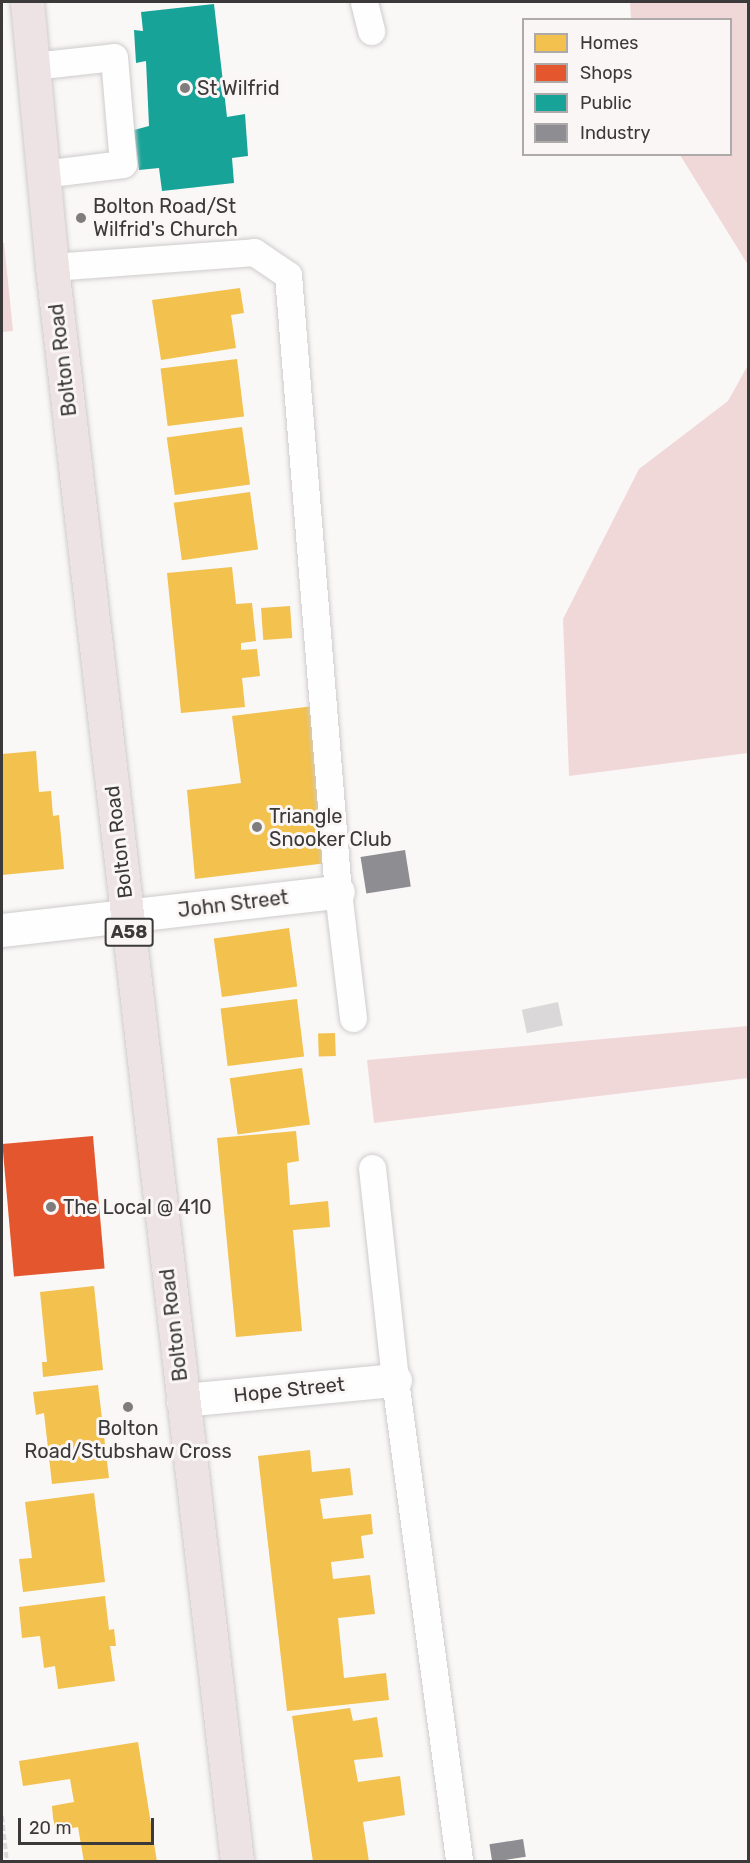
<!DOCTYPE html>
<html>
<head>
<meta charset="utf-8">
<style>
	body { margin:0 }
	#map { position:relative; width:750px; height:1863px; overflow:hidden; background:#faf7f7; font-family:Rubik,sans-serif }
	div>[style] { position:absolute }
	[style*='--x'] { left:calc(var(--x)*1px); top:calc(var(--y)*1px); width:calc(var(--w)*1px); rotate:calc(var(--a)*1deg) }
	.green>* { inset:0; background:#f1d8d8 }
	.homes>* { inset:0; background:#f2c14e; transform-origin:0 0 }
	.shops>* { inset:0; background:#e4572e; transform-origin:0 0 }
	.public>* { inset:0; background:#17a398 }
	.industry>* { inset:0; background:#8d8d92; transform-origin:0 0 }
	.building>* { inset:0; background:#dad8d8; transform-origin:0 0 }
	.path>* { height:4px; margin-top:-2px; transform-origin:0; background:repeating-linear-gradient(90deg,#dbdbdb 0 6px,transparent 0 9px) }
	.roads { filter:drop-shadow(0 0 2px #cecccc) drop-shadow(0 0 2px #cecccc) }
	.service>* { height:27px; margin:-13.5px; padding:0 13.5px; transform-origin:13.5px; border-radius:13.5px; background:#fefefe }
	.minor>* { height:33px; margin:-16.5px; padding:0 16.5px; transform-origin:16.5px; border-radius:16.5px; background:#fefefe }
	.primary>* { height:33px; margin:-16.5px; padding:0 16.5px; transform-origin:16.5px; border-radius:16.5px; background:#eee3e4 }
	.dots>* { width:16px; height:16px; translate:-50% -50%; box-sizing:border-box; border:3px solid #fbf6f6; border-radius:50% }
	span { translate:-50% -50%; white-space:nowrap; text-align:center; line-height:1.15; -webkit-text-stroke:6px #fbf6f6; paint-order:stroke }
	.shield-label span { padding:2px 4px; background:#fbf6f6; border:2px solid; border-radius:4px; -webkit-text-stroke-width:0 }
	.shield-label { font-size:18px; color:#3b3939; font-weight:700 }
	.poi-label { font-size:20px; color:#3b3939 }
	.left { translate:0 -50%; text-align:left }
	.street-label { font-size:20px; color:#3b3939 }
	.frame { position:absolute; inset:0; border:3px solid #3b3939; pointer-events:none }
	.legend { position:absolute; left:522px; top:18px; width:210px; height:138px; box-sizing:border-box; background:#fbf6f6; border:2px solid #aeaaaa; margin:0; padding:8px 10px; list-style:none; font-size:18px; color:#3b3939 }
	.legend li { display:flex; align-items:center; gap:12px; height:30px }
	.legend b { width:30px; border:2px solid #aeaaaa }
	.scale { position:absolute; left:18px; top:1818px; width:136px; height:27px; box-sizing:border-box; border:3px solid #3b3939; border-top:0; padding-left:8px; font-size:18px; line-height:21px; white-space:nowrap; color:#3b3939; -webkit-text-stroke:4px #fbf6f6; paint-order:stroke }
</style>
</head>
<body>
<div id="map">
	<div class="green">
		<div style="clip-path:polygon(630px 2px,748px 2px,748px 265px,680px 155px,730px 154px,730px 20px,631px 19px)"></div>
		<div style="clip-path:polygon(2px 243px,4px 243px,13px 331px,2px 332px)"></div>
		<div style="clip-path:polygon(748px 365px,748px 753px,569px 776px,563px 619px,639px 469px,728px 401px)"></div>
		<div style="clip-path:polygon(748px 1026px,748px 1078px,374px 1123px,367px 1060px)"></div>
	</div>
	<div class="homes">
		<div style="clip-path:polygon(240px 288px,244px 313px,231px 315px,236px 348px,161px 360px,152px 300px)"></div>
		<div style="left:237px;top:359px;width:58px;height:77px;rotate:83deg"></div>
		<div style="left:242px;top:427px;width:58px;height:76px;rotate:82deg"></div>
		<div style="left:250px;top:492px;width:58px;height:77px;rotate:82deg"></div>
		<div style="clip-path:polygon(232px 567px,236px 604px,252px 603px,256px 641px,241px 643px,241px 650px,257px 649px,260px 676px,242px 678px,245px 707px,181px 713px,167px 573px)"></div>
		<div style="left:290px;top:606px;width:32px;height:29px;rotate:86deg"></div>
		<div style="clip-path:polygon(314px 706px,327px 863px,195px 879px,187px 790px,241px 783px,232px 716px)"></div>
		<div style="clip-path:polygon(36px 751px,39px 792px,51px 791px,53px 816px,59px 815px,64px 869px,2px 875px,2px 754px)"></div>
		<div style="left:289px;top:928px;width:59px;height:76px;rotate:82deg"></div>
		<div style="left:297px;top:999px;width:58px;height:77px;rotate:83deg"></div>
		<div style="left:335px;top:1033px;width:23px;height:17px;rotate:88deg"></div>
		<div style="left:302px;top:1068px;width:57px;height:73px;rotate:82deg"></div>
		<div style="clip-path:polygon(296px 1131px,299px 1161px,287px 1163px,290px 1205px,328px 1201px,330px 1227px,293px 1230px,302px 1331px,236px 1337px,217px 1138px)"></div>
		<div style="clip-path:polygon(94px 1286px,103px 1370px,43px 1377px,42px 1362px,47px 1362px,40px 1292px)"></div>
		<div style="clip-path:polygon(98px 1385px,109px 1478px,52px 1484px,44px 1413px,36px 1415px,33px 1392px)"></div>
		<div style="clip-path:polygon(310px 1450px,312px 1472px,350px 1468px,353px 1495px,320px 1499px,323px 1519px,371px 1514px,373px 1534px,361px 1536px,364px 1558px,331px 1562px,333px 1579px,370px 1575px,375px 1614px,338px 1618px,344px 1678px,386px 1673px,389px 1700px,287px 1711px,258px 1456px)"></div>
		<div style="clip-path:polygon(94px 1493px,105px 1582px,23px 1592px,19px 1559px,32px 1558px,25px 1502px)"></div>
		<div style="clip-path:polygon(105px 1596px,109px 1630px,114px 1629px,116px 1646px,110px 1646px,115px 1681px,58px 1689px,55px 1666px,44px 1668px,40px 1636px,22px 1638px,19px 1607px)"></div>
		<div style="clip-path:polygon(350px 1708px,353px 1721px,377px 1717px,383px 1757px,354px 1760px,358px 1782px,400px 1776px,405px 1815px,363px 1822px,369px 1862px,313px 1862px,292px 1716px)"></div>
		<div style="clip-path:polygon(138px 1742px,157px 1862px,84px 1862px,78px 1827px,56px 1831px,53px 1818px,52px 1806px,74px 1802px,70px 1779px,23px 1786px,19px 1761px)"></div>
	</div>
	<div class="shops">
		<div style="left:93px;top:1136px;width:133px;height:91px;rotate:85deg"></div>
	</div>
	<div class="public">
		<div style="clip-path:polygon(214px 4px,227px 117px,245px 114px,248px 156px,232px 158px,234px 183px,162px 191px,159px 168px,139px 170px,134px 130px,149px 126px,146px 61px,136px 63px,134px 30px,143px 31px,141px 12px)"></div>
	</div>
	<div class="industry">
		<div style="left:405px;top:850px;width:37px;height:45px;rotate:81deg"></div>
		<div style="left:523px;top:1839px;width:18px;height:34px;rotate:81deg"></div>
	</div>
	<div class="building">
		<div style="left:558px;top:1002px;width:24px;height:37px;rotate:78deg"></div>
	</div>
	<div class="path">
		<div style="--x:2;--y:1816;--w:46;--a:83.8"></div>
	</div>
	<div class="roads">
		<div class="service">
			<div style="--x:364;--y:2;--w:30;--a:76"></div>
			<div style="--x:33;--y:66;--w:81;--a:-6.3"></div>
			<div style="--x:114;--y:57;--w:107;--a:85.2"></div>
			<div style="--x:123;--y:164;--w:81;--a:172.9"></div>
			<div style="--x:52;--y:267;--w:203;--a:-4.2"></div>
			<div style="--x:254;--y:252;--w:41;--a:34.1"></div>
			<div style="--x:288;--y:275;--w:619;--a:85.37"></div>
			<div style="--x:338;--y:892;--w:127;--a:83.2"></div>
			<div style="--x:372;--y:1168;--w:213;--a:83.8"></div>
			<div style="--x:395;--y:1380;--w:486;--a:82.4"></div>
		</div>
		<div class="minor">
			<div style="--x:2;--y:930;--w:338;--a:-6.5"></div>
			<div style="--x:183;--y:1400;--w:213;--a:-5.4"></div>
		</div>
		<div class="primary">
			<div style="--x:27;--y:2;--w:266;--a:84.6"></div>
			<div style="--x:52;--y:267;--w:1606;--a:83.38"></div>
		</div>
	</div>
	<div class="dots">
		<div style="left:185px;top:88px;background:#7e7c7c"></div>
		<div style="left:81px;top:218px;background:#7e7c7c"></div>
		<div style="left:257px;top:827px;background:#7e7c7c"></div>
		<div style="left:51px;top:1207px;background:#7e7c7c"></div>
		<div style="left:128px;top:1407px;background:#7e7c7c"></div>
	</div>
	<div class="shield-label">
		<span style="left:129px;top:932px">A58</span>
	</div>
	<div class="poi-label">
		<span class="left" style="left:197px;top:88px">St Wilfrid</span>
		<span class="left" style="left:93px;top:218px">Bolton Road/St<br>Wilfrid's Church</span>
		<span class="left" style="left:269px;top:828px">Triangle<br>Snooker Club</span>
		<span class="left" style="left:63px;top:1207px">The Local @ 410</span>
		<span style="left:128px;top:1440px">Bolton<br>Road/Stubshaw Cross</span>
	</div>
	<div class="street-label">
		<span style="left:63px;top:360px;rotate:-97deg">Bolton Road</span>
		<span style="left:119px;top:842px;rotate:-97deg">Bolton Road</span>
		<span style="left:233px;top:904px;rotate:-7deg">John Street</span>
		<span style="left:174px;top:1325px;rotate:-97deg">Bolton Road</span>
		<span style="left:289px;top:1390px;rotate:-6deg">Hope Street</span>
	</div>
	<div class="frame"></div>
	<ul class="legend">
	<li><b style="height:16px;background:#f2c14e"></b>Homes</li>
	<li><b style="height:16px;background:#e4572e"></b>Shops</li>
	<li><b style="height:16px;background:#17a398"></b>Public</li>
	<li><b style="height:16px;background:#8d8d92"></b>Industry</li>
	</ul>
	<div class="scale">20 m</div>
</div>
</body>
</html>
